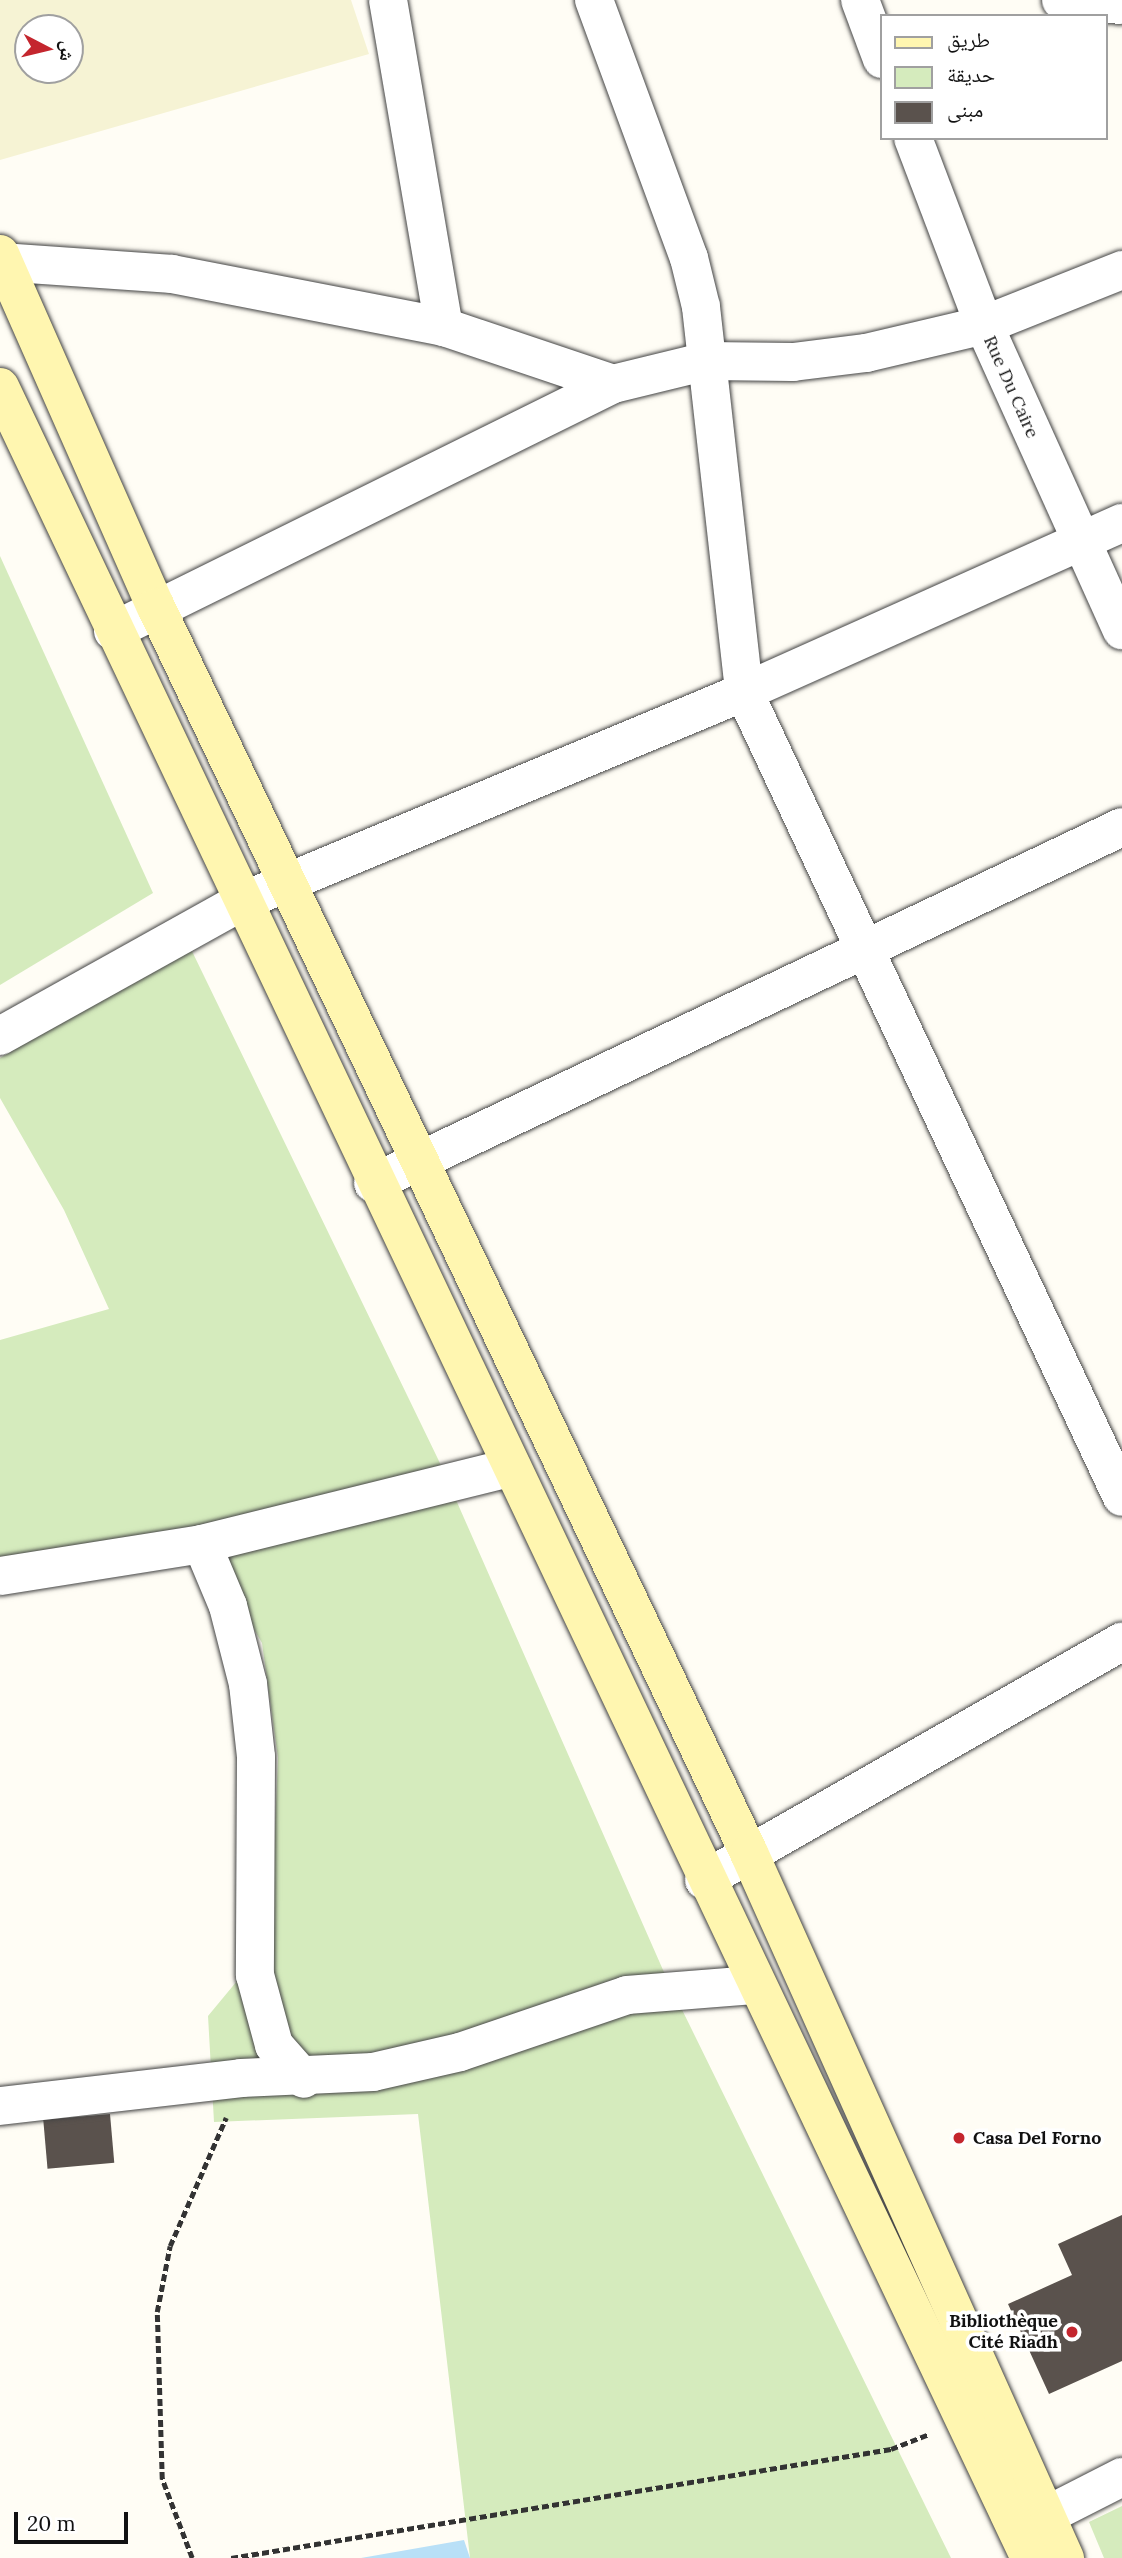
<!DOCTYPE html>
<html>
<head>
<meta charset="utf-8">
<style>
	body { margin:0 }
	#map { position:relative; width:1122px; height:2558px; overflow:hidden; background:#fffdf5; font-family:Lora,"Noto Naskh Arabic",serif }
	div>[style] { position:absolute }
	[style*='--x'] { left:calc(var(--x)*1px); top:calc(var(--y)*1px); width:calc(var(--w)*1px); rotate:calc(var(--a)*1deg) }
	.farmland>* { inset:0; background:#f6f3d4 }
	.green>* { inset:0; background:#d5ebbd }
	.water>* { inset:0; background:#b9e0f7 }
	.building>* { inset:0; background:#5a524d; transform-origin:0 0 }
	.path>* { height:4.5px; margin-top:-2.25px; transform-origin:0; background:repeating-linear-gradient(90deg,#333 0 7px,transparent 0 10.5px) }
	.roads { filter:drop-shadow(0 0 2px #444) drop-shadow(0 0 2px #444) }
	.street>* { height:38px; margin:-19px; padding:0 19px; transform-origin:19px; border-radius:19px; background:#fff }
	.secondary>* { height:38px; margin:-19px; padding:0 19px; transform-origin:19px; border-radius:19px; background:#fff6b0 }
	.dots>* { width:19px; height:19px; translate:-50% -50%; box-sizing:border-box; border:4px solid #fff; border-radius:50% }
	span { translate:-50% -50%; white-space:nowrap; text-align:center; line-height:1.15; -webkit-text-stroke:7px #fff; paint-order:stroke }
	.street-label { font-size:18px; color:#111 }
	.poi-label { font-size:18px; color:#111; font-weight:700 }
	.left { translate:0 -50%; text-align:left }
	.right { translate:-100% -50%; text-align:right }
	.legend { position:absolute; left:880px; top:14px; width:228px; height:126px; box-sizing:border-box; background:#fff; border:2px solid #a0a0a0; margin:0; padding:9px 12px; list-style:none; font-size:21px; color:#111 }
	.legend li { display:flex; align-items:center; gap:14px; height:35px }
	.legend b { width:35px; border:2px solid #a0a0a0 }
	.north { position:absolute; left:14px; top:14px; width:70px; height:70px; box-sizing:border-box; background:#fff; border:2px solid #a0a0a0; border-radius:50%; rotate:97deg; font-size:19px; font-weight:700; line-height:28px; text-align:center; color:#111 }
	.north::after { content:''; display:block; margin:auto; width:24px; height:32px; background:#c4262e; clip-path:polygon(50% 0,100% 100%,50% 72%,0 100%) }
	.scale { position:absolute; left:14px; top:2512px; width:114px; height:32px; box-sizing:border-box; border:4px solid #111; border-top:0; padding-left:9px; font-size:21px; line-height:24px; white-space:nowrap; color:#111; -webkit-text-stroke:5px #fff; paint-order:stroke }
</style>
</head>
<body>
<div id="map">
	<div class="farmland">
		<div style="clip-path:polygon(evenodd,0 0,351px 0,369px 54px,0 160px,0 0,28px 28px,70px 28px,70px 70px,28px 70px,28px 28px)"></div>
	</div>
	<div class="green">
		<div style="clip-path:polygon(0 556px,153px 893px,0 985px)"></div>
		<div style="clip-path:polygon(189px 945px,438px 1459px,667px 1979px,951px 2558px,470px 2558px,418px 2114px,214px 2122px,208px 2016px,270px 1941px,278px 1758px,262px 1643px,199px 1534px,0 1557px,0 1340px,109px 1309px,64px 1210px,0 1098px,0 1058px)"></div>
		<div style="clip-path:polygon(1122px 2506px,1122px 2558px,1104px 2558px,1089px 2522px)"></div>
	</div>
	<div class="water">
		<div style="clip-path:polygon(464px 2540px,470px 2558px,361px 2558px)"></div>
	</div>
	<div class="building">
		<div style="left:110px;top:2114px;width:49px;height:67px;rotate:85deg"></div>
		<div style="clip-path:polygon(1122px 2215px,1122px 2361px,1049px 2394px,1008px 2304px,1072px 2275px,1058px 2244px)"></div>
	</div>
	<div class="path">
		<div style="--x:192;--y:2558;--w:85;--a:-110.8"></div>
		<div style="--x:162;--y:2479;--w:167;--a:-91.7"></div>
		<div style="--x:157;--y:2312;--w:67;--a:-78.9"></div>
		<div style="--x:170;--y:2246;--w:140;--a:-66.4"></div>
		<div style="--x:231;--y:2558;--w:669;--a:-9.38"></div>
		<div style="--x:891;--y:2449;--w:41;--a:-21.5"></div>
	</div>
	<div class="roads">
		<div class="street">
			<div style="--x:388;--y:0;--w:332;--a:80.3"></div>
			<div style="--x:594;--y:0;--w:275;--a:69.8"></div>
			<div style="--x:689;--y:258;--w:50;--a:76.2"></div>
			<div style="--x:701;--y:307;--w:387;--a:83.6"></div>
			<div style="--x:744;--y:692;--w:889;--a:64.85"></div>
			<div style="--x:860;--y:0;--w:63;--a:69.6"></div>
			<div style="--x:1061;--y:0;--w:61;--a:4.7"></div>
			<div style="--x:913;--y:138;--w:200;--a:69.2"></div>
			<div style="--x:984;--y:325;--w:335;--a:65.7"></div>
			<div style="--x:0;--y:262;--w:172;--a:4"></div>
			<div style="--x:172;--y:274;--w:277;--a:11"></div>
			<div style="--x:444;--y:327;--w:178;--a:18.6"></div>
			<div style="--x:113;--y:631;--w:558;--a:-26.29"></div>
			<div style="--x:613;--y:384;--w:97;--a:-13.7"></div>
			<div style="--x:707;--y:361;--w:86;--a:0.7"></div>
			<div style="--x:793;--y:362;--w:74;--a:-7"></div>
			<div style="--x:866;--y:353;--w:121;--a:-13.3"></div>
			<div style="--x:984;--y:325;--w:149;--a:-21.7"></div>
			<div style="--x:0;--y:1036;--w:278;--a:-29.1"></div>
			<div style="--x:243;--y:901;--w:543;--a:-22.64"></div>
			<div style="--x:744;--y:692;--w:414;--a:-24.1"></div>
			<div style="--x:373;--y:1183;--w:829;--a:-25.42"></div>
			<div style="--x:202;--y:1544;--w:67;--a:67.2"></div>
			<div style="--x:228;--y:1606;--w:81;--a:75.6"></div>
			<div style="--x:248;--y:1684;--w:73;--a:83.7"></div>
			<div style="--x:256;--y:1757;--w:218;--a:90.3"></div>
			<div style="--x:255;--y:1975;--w:73;--a:74.8"></div>
			<div style="--x:274;--y:2045;--w:45;--a:48.6"></div>
			<div style="--x:0;--y:1576;--w:205;--a:-9"></div>
			<div style="--x:202;--y:1544;--w:319;--a:-13.9"></div>
			<div style="--x:704;--y:1880;--w:481;--a:-29.7"></div>
			<div style="--x:0;--y:2106;--w:243;--a:-6.6"></div>
			<div style="--x:241;--y:2078;--w:132;--a:-2.6"></div>
			<div style="--x:373;--y:2072;--w:89;--a:-12.9"></div>
			<div style="--x:460;--y:2052;--w:176;--a:-18.8"></div>
			<div style="--x:627;--y:1995;--w:127;--a:-4.5"></div>
			<div style="--x:1018;--y:2530;--w:117;--a:-27"></div>
		</div>
		<div class="secondary">
			<div style="--x:0;--y:254;--w:386;--a:66.2"></div>
			<div style="--x:156;--y:607;--w:1380;--a:64.55"></div>
			<div style="--x:749;--y:1853;--w:773;--a:65.86"></div>
			<div style="--x:0;--y:387;--w:2403;--a:64.62"></div>
		</div>
	</div>
	<div class="dots">
		<div style="left:959px;top:2138px;background:#c4262e"></div>
		<div style="left:1072px;top:2332px;background:#c4262e"></div>
	</div>
	<div class="street-label">
		<span style="left:1011px;top:387px;rotate:66deg">Rue Du Caire</span>
	</div>
	<div class="poi-label">
		<span class="left" style="left:973px;top:2138px">Casa Del Forno</span>
		<span class="right" style="left:1058px;top:2332px">Bibliothèque<br>Cité Riadh</span>
	</div>
	<ul class="legend">
	<li><b style="height:9px;background:#fff6b0"></b>طريق</li>
	<li><b style="height:19px;background:#d5ebbd"></b>حديقة</li>
	<li><b style="height:19px;background:#5a524d"></b>مبنى</li>
	</ul>
	<div class="north">ش</div>
	<div class="scale">20 m</div>
</div>
</body>
</html>
